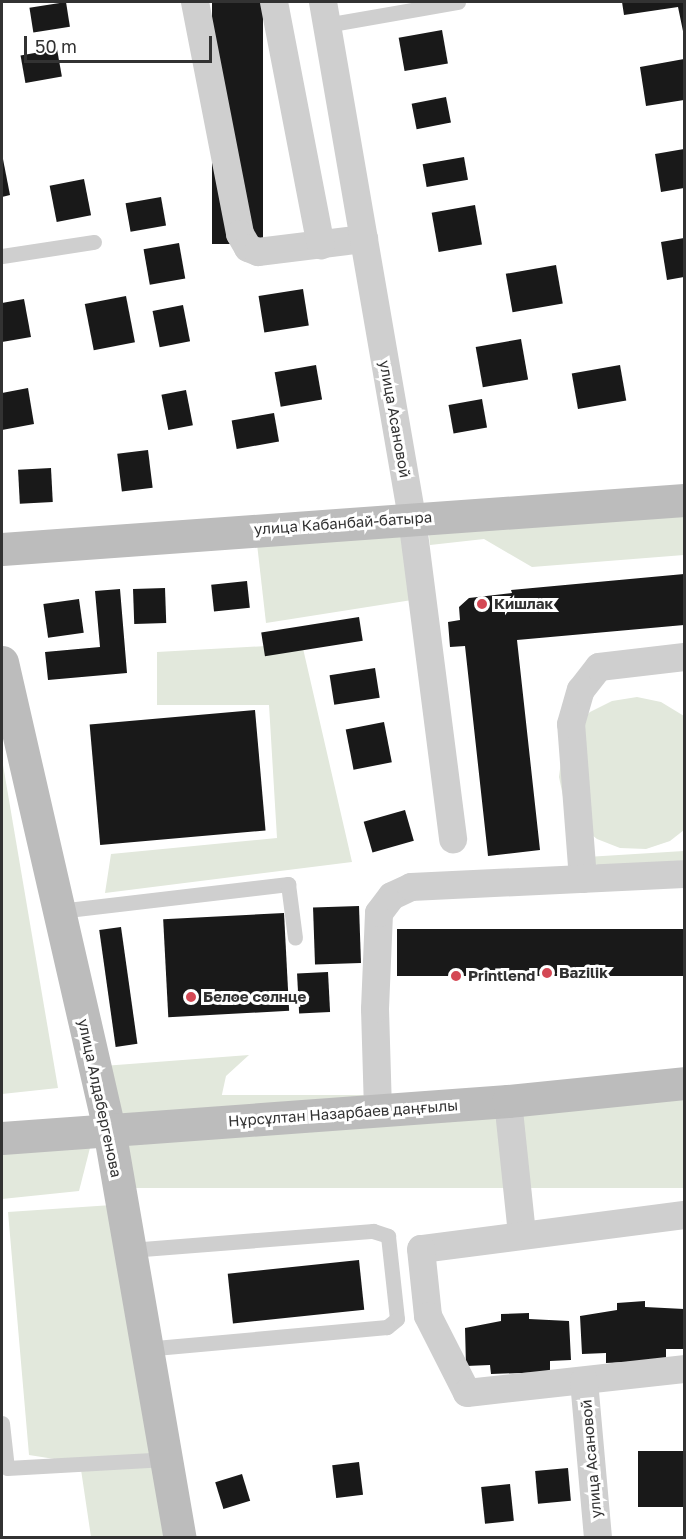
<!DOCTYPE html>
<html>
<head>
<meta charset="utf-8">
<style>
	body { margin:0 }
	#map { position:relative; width:686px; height:1539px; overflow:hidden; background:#fff; font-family:"Golos Text",sans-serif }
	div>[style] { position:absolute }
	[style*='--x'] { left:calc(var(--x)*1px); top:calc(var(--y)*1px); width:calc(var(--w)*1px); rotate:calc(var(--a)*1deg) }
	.green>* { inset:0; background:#e2e8dc; transform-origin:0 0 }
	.building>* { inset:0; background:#191919; transform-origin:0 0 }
	.lane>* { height:15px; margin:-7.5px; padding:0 7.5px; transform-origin:7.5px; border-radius:7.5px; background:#cfcfcf }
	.street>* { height:28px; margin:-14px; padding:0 14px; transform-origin:14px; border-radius:14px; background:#cfcfcf }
	.secondary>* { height:33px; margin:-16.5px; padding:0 16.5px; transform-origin:16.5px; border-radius:16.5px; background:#bcbcbc }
	.dots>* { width:16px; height:16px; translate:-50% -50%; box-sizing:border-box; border:3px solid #fff; border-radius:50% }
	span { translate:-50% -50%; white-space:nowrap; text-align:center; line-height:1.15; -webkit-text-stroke:6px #fff; paint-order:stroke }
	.street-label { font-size:15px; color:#323232 }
	.poi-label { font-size:15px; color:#323232; font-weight:700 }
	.left { translate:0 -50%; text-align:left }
	.frame { position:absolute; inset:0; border:3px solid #323232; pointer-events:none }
	.scale { position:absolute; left:24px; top:36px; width:188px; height:27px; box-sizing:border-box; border:3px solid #323232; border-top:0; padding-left:8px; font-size:18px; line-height:21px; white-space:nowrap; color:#323232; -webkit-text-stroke:4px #fff; paint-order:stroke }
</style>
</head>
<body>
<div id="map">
	<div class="green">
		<div style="clip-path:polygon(684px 511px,684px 555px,532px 567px,484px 539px,430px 545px,428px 525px)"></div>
		<div style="clip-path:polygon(402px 528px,412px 600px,266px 623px,256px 535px)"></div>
		<div style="clip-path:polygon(302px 644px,352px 862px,105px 893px,111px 854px,277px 838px,269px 705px,157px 705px,157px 652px)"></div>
		<div style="clip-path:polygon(637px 697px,661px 702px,684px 716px,684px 830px,670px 841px,646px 849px,620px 848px,597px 839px,577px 823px,564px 801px,559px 777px,562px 753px,572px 730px,590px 712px,612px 701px)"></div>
		<div style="clip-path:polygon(2px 759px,58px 1088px,2px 1094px)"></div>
		<div style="clip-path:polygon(684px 851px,684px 886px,570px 858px)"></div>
		<div style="clip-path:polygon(249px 1055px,226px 1076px,219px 1108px,113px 1121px,103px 1066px)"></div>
		<div style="left:684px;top:1095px;width:93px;height:564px;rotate:90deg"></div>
		<div style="clip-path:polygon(91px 1144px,79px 1191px,2px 1199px,2px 1151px)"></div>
		<div style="clip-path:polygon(112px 1205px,167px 1537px,91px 1537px,80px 1463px,29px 1455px,8px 1212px)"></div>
	</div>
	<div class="building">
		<div style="left:66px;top:2px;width:25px;height:37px;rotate:81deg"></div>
		<div style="left:212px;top:2px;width:51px;height:242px"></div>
		<div style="clip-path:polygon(622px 2px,684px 2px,684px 36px,678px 7px,624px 15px)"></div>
		<div style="left:442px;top:30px;width:34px;height:44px;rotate:80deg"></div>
		<div style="left:57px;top:49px;width:28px;height:37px;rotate:80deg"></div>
		<div style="clip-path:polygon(684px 59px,684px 100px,646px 106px,640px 67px)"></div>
		<div style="left:446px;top:97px;width:26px;height:35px;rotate:79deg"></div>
		<div style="clip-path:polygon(684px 149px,684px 188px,661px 192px,655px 154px)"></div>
		<div style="clip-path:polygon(2px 154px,10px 195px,2px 197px)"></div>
		<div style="left:464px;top:157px;width:23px;height:42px;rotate:80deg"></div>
		<div style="left:84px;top:179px;width:37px;height:35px;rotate:79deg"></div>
		<div style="left:161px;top:197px;width:29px;height:36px;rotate:80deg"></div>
		<div style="left:475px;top:205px;width:40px;height:44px;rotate:80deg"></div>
		<div style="clip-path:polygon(684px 238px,684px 277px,667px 280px,661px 242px)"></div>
		<div style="left:179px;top:243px;width:36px;height:36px;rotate:80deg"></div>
		<div style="left:556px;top:265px;width:39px;height:51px;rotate:80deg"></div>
		<div style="left:303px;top:289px;width:37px;height:45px;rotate:81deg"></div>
		<div style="left:126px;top:296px;width:47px;height:42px;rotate:79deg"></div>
		<div style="clip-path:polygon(24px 299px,31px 337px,2px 342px,2px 303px)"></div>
		<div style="left:183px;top:305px;width:37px;height:31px;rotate:79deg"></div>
		<div style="left:521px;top:339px;width:41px;height:46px;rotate:80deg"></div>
		<div style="left:316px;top:365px;width:35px;height:42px;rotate:80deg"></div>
		<div style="left:620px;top:365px;width:36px;height:49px;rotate:80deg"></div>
		<div style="clip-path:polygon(28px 388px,34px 424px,2px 430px,2px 393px)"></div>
		<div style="left:186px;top:390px;width:36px;height:25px;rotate:79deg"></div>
		<div style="left:482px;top:399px;width:29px;height:34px;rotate:80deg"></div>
		<div style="left:274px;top:413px;width:29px;height:43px;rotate:80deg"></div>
		<div style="left:148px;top:450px;width:38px;height:31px;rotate:83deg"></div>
		<div style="left:51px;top:468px;width:34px;height:33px;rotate:87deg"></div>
		<div style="clip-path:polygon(684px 574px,684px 625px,517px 640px,540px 850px,488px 856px,465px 646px,450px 647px,448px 622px,460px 620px,459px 607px,469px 598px,512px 593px,511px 590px)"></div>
		<div style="left:247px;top:581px;width:27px;height:36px;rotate:84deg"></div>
		<div style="left:165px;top:588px;width:35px;height:32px;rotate:88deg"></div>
		<div style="clip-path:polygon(120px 589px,127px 673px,48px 680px,45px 652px,100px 647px,95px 591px)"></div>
		<div style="left:79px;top:599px;width:34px;height:36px;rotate:82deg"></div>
		<div style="left:359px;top:617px;width:24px;height:99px;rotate:81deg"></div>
		<div style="left:375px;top:668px;width:30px;height:46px;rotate:81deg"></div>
		<div style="left:255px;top:710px;width:121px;height:166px;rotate:85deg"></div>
		<div style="left:384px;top:722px;width:41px;height:39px;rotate:79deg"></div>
		<div style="left:405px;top:810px;width:32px;height:43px;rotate:74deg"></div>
		<div style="left:359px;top:906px;width:57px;height:46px;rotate:88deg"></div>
		<div style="left:284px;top:913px;width:98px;height:121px;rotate:87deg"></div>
		<div style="left:121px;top:927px;width:118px;height:22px;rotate:82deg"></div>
		<div style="left:684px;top:929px;width:47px;height:287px;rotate:90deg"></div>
		<div style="left:328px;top:972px;width:40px;height:31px;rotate:87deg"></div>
		<div style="left:359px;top:1260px;width:50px;height:132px;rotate:84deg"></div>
		<div style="clip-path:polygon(645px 1301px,645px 1307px,684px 1309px,684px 1349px,666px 1349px,666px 1360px,606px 1363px,606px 1353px,582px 1354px,580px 1316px,617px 1310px,617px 1303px)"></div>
		<div style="clip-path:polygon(529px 1313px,529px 1319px,569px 1321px,571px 1360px,550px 1361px,550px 1372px,491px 1374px,490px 1365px,466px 1366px,465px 1328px,501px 1321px,501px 1314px)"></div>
		<div style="left:684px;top:1451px;width:56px;height:46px;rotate:90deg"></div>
		<div style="left:359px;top:1462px;width:33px;height:27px;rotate:83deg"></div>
		<div style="left:568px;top:1468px;width:33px;height:33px;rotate:85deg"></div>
		<div style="left:242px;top:1474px;width:28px;height:28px;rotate:73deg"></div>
		<div style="left:510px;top:1484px;width:37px;height:29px;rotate:84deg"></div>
	</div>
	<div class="lane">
		<div style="--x:326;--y:25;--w:134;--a:-9.9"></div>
		<div style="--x:2;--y:256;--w:93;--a:-8.7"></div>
		<div style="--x:59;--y:911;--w:231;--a:-6.7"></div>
		<div style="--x:288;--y:884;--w:54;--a:82.6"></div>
		<div style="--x:130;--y:1250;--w:244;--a:-4.5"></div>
		<div style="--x:373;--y:1231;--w:16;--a:18"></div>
		<div style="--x:388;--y:1236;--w:83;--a:83.8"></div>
		<div style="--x:397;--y:1319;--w:13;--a:141"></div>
		<div style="--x:387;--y:1327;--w:241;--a:174.8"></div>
		<div style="--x:2;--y:1423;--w:45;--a:83.7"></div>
		<div style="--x:7;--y:1468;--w:159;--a:-3.2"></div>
	</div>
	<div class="street">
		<div style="--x:195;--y:2;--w:236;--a:79"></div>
		<div style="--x:240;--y:234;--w:16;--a:60"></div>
		<div style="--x:248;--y:248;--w:11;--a:22"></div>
		<div style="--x:258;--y:252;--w:107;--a:-7"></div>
		<div style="--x:274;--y:2;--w:248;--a:79.1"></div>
		<div style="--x:323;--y:2;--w:524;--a:80.21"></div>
		<div style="--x:412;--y:518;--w:324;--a:82.7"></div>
		<div style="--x:583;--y:879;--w:155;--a:-94.4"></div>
		<div style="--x:571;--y:724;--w:35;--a:-74"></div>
		<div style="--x:581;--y:690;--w:29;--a:-52"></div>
		<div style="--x:599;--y:667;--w:86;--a:-6.7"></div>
		<div style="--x:508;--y:1101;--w:135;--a:84"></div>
		<div style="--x:378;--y:1110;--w:101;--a:-91.7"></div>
		<div style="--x:375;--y:1009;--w:96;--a:-87.6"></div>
		<div style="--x:379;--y:913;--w:21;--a:-53"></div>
		<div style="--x:392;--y:896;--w:21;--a:-25"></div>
		<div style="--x:411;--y:887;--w:273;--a:-2.7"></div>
		<div style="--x:684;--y:1215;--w:265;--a:172.6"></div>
		<div style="--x:421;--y:1249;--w:67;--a:84"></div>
		<div style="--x:428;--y:1316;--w:86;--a:63.1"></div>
		<div style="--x:467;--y:1393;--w:218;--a:-6.3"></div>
		<div style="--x:584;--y:1381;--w:158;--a:84.9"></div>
	</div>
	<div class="secondary">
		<div style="--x:2;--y:549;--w:684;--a:-4.11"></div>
		<div style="--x:2;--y:662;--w:479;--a:77.1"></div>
		<div style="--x:109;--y:1129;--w:415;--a:80.2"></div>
		<div style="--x:2;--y:1138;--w:507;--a:-4.18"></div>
		<div style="--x:508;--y:1101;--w:177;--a:-5.8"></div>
	</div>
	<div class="dots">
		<div style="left:482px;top:604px;background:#d44854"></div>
		<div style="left:547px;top:973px;background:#d44854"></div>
		<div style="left:456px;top:976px;background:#d44854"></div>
		<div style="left:191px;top:997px;background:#d44854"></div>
	</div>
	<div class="street-label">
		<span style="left:395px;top:419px;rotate:80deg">улица Асановой</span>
		<span style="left:343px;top:523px;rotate:-4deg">улица Кабанбай-батыра</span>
		<span style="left:100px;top:1098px;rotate:78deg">улица Алдабергенова</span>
		<span style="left:343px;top:1113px;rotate:-4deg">Нұрсұлтан Назарбаев даңғылы</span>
		<span style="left:591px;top:1459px;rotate:-95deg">улица Асановой</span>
	</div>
	<div class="poi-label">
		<span class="left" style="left:494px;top:604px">Кишлак</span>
		<span class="left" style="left:559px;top:973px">Bazilik</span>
		<span class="left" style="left:468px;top:976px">Printlend</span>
		<span class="left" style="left:203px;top:997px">Белое солнце</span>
	</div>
	<div class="frame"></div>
	<div class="scale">50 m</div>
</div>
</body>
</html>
